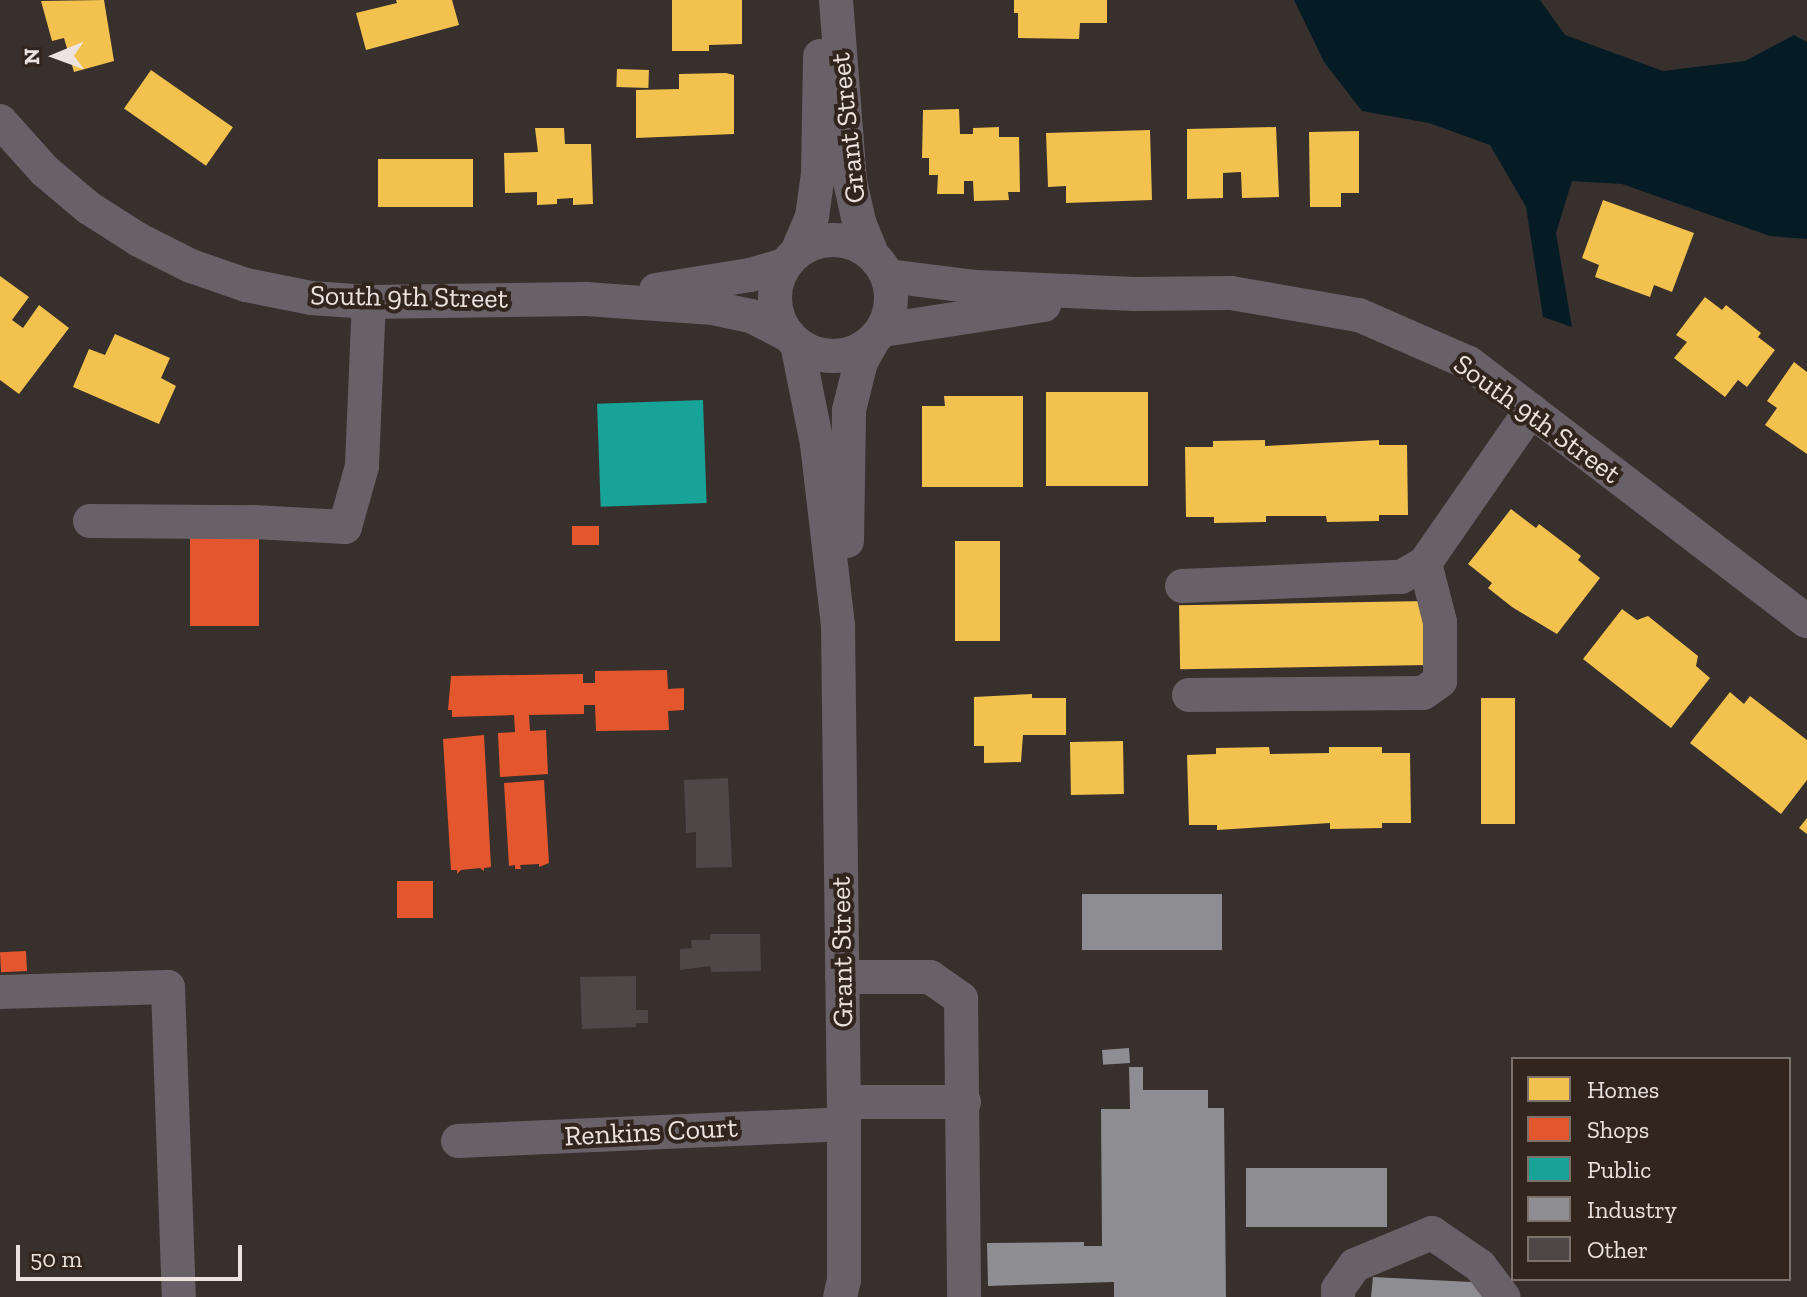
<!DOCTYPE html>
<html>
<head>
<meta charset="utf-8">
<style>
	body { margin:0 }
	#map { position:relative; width:1807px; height:1297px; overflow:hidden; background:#38302d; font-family:"Zilla Slab",serif }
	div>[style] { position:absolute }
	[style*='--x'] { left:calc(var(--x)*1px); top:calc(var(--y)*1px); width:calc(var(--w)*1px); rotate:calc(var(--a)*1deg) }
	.water>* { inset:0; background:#061c25 }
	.homes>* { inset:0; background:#f2c14e; transform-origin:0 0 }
	.shops>* { inset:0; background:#e4572e; transform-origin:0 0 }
	.public>* { inset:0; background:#17a398; transform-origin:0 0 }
	.industry>* { inset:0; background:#8d8d92; transform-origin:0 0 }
	.building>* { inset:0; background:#4e4748 }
	.minor>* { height:34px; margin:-17px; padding:0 17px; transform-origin:17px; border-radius:17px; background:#696168 }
	.minor>.ring { margin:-17px; padding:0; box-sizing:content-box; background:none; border:34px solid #696168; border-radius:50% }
	span { translate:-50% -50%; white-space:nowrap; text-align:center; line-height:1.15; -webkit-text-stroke:8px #32251e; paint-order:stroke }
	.street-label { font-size:28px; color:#ece3de }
	.legend { position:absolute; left:1511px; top:1057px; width:280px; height:224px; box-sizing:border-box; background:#32251e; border:2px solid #7c716b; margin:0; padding:10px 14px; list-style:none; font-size:24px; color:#ece3de }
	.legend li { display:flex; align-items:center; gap:16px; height:40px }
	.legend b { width:40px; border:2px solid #7c716b }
	.north { position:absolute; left:16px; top:16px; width:80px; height:80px; -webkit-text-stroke:6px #32251e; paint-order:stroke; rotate:269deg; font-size:22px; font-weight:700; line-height:32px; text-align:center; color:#ece3de }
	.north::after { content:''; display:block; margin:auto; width:28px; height:36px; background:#ece3de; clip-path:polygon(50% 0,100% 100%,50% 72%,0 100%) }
	.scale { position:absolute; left:16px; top:1245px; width:226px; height:36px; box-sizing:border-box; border:4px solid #ece3de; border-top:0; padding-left:10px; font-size:24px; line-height:28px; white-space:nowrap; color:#ece3de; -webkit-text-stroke:6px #32251e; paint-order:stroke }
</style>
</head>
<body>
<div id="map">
	<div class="water">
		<div style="clip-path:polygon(1294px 0,1540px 0,1565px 35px,1663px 71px,1745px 61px,1794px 35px,1807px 42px,1807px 239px,1770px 236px,1622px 184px,1572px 181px,1556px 233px,1572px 327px,1543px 317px,1526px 207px,1490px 145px,1429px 123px,1362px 111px,1324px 62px)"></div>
	</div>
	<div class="homes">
		<div style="clip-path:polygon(104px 0,114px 61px,74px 72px,64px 38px,52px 41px,41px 1px)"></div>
		<div style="clip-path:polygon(396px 0,452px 0,459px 25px,366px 50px,356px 13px,397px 3px)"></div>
		<div style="clip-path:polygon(672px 0,742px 0,742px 44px,709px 45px,709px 51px,672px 51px)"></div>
		<div style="clip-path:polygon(1014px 0,1107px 0,1107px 23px,1080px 23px,1079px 39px,1018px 38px,1018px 13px,1014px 13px)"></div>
		<div style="left:617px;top:69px;width:32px;height:18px;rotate:2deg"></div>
		<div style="left:151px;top:70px;width:100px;height:47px;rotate:35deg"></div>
		<div style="clip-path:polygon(726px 73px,734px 75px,734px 134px,636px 138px,636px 90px,679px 89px,679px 74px)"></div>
		<div style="clip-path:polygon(959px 109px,960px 134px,973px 134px,973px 128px,999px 127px,999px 137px,1019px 137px,1020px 192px,1008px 192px,1009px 200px,974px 201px,973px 181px,964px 181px,964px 194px,937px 194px,938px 175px,929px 175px,929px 158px,922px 158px,923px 110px)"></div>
		<div style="clip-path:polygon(1276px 127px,1279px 197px,1242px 198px,1241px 172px,1223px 173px,1223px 198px,1187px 199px,1187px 129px)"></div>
		<div style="clip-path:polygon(535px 128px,564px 128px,565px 144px,591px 144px,593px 204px,573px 205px,573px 198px,557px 199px,557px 204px,537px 205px,537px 192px,505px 193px,504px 153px,538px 152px)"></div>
		<div style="clip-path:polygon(1150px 130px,1152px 200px,1066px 203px,1066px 186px,1048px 187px,1046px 133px)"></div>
		<div style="clip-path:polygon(1359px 131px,1359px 193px,1341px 193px,1341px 207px,1310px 207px,1309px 132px)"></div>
		<div style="left:473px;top:159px;width:48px;height:95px;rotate:90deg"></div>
		<div style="clip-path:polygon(1603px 200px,1694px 233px,1672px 292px,1654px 285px,1650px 297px,1595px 277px,1599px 265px,1582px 258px)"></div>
		<div style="clip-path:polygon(0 276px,29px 297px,12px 320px,23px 328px,39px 305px,69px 328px,19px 394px,0 380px)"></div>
		<div style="clip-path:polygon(1705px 297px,1722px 310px,1726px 305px,1761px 333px,1758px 337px,1775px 350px,1747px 387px,1738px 380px,1725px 397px,1674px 358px,1687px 342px,1676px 335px)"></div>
		<div style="clip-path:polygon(115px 334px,170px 358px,161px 378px,176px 386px,159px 424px,73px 387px,89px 349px,105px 355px)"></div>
		<div style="clip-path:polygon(1794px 362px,1807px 372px,1807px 454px,1765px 425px,1777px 408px,1767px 401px)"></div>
		<div style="left:1046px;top:392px;width:102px;height:94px"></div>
		<div style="clip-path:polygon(944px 396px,1023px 396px,1023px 487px,922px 487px,922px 406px,945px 406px)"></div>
		<div style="clip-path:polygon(1265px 440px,1265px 446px,1379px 440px,1379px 445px,1407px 445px,1408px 515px,1379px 515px,1379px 521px,1327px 522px,1326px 516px,1266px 516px,1266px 522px,1214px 523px,1214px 517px,1186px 517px,1185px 447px,1213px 447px,1213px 441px)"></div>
		<div style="clip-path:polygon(1511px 509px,1536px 528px,1539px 524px,1581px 556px,1578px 560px,1600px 578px,1557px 634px,1512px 607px,1488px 588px,1492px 583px,1468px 564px)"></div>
		<div style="left:955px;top:541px;width:45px;height:100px"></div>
		<div style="left:1426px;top:601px;width:64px;height:247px;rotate:89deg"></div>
		<div style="clip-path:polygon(1622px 609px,1637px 620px,1648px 616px,1698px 656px,1696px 666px,1710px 678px,1671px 728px,1583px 659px)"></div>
		<div style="clip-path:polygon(1730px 692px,1744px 704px,1750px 696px,1807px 740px,1807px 780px,1781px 814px,1690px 743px)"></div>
		<div style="clip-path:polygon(1032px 694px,1032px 698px,1066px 698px,1066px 735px,1023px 735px,1021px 762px,984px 763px,984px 746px,974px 746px,974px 697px)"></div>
		<div style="left:1481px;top:698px;width:34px;height:126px"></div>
		<div style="left:1123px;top:741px;width:53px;height:53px;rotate:89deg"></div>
		<div style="clip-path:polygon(1269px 747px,1270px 754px,1329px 753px,1329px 747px,1382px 747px,1382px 753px,1410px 753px,1411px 823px,1382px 823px,1382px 828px,1330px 829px,1330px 823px,1217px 830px,1217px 825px,1189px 825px,1187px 755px,1216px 754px,1216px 748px)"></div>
		<div style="clip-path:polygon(1807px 818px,1807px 834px,1799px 828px)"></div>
	</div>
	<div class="shops">
		<div style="left:572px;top:526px;width:27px;height:19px"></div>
		<div style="left:190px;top:538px;width:69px;height:88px"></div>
		<div style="clip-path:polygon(667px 670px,668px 689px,684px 688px,684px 710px,668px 711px,669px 730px,596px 731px,595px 705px,584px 705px,584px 714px,529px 715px,530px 731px,546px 730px,548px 774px,500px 777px,498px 733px,515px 732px,514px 715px,452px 717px,452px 710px,448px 710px,451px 676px,583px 674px,583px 683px,595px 683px,595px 671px)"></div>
		<div style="clip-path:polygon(484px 735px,491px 867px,484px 868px,484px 871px,480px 868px,461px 870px,457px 874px,457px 870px,451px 870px,443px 739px)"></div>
		<div style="clip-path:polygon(544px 780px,549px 863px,539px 867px,539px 864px,520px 865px,521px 869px,515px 869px,515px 865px,509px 866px,504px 783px)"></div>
		<div style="left:397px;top:881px;width:36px;height:37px"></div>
		<div style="left:26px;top:951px;width:20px;height:26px;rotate:87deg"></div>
	</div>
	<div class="public">
		<div style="left:703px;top:400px;width:103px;height:106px;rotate:88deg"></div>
	</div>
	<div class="industry">
		<div style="left:1222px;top:894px;width:56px;height:140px;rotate:90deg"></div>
		<div style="left:1129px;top:1048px;width:15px;height:27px;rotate:86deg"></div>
		<div style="clip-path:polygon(1129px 1067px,1143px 1067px,1143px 1090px,1208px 1090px,1208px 1108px,1224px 1108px,1226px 1297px,1114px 1297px,1114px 1282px,988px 1286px,987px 1243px,1084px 1242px,1084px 1246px,1102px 1246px,1101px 1109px,1130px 1109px)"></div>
		<div style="left:1387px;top:1168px;width:59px;height:141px;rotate:90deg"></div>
		<div style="clip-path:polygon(1373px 1277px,1490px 1283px,1489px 1297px,1371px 1297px)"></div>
	</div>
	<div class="building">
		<div style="clip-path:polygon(728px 778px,732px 867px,696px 868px,696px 832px,686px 833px,684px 780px)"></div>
		<div style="clip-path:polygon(710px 934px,760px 934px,761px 971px,711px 972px,710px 966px,680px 970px,680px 949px,692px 948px,691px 940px,710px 940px)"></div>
		<div style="clip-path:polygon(636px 976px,636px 1010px,648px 1010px,648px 1023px,636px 1023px,636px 1027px,582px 1029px,580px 977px)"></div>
	</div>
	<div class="minor">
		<div style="--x:836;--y:0;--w:182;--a:85.6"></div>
		<div style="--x:850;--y:181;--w:42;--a:77.6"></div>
		<div style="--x:859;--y:222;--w:35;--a:68"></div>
		<div style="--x:0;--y:121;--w:67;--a:48"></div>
		<div style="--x:45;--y:171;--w:57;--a:40.1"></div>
		<div style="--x:89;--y:208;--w:59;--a:32.6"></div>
		<div style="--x:139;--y:240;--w:58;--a:26.6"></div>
		<div style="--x:191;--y:266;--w:58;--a:19.1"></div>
		<div style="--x:246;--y:285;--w:66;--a:11.3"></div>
		<div style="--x:311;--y:298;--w:58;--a:3.9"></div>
		<div style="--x:369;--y:302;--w:217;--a:-0.8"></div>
		<div style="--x:586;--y:299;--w:127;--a:4.1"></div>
		<div style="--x:713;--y:308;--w:39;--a:12"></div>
		<div style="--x:751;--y:316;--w:42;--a:27.2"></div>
		<div class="ring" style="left:775px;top:240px;width:82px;height:82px"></div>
		<div style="--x:797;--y:252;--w:38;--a:-67"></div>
		<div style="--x:812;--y:217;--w:43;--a:-82.1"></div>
		<div style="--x:818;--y:174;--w:118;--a:-89"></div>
		<div style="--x:888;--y:276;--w:89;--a:7.1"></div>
		<div style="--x:976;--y:287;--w:159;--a:2.5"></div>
		<div style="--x:1135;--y:294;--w:96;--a:-0.6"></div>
		<div style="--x:1231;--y:293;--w:130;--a:9.8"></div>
		<div style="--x:1359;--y:315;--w:120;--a:23.6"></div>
		<div style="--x:1469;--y:363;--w:425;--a:37.4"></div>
		<div style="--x:656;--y:290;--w:95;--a:-9.1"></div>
		<div style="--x:750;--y:275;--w:36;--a:-16"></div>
		<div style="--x:883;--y:330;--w:163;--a:-8.8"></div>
		<div style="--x:797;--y:344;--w:102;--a:78.7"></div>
		<div style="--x:817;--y:444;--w:182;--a:83.4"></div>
		<div style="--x:838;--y:625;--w:499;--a:89.3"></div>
		<div style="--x:844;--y:1124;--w:156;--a:90"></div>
		<div style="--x:844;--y:1280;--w:17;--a:103"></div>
		<div style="--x:90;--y:521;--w:163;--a:0.4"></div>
		<div style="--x:253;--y:522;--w:92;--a:3.1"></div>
		<div style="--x:345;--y:527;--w:63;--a:-74.4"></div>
		<div style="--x:362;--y:466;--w:164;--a:-87.6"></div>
		<div style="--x:847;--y:541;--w:131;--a:-89.1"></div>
		<div style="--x:849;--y:410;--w:49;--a:-76"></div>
		<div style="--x:861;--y:362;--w:23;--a:-61"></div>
		<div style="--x:1182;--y:586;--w:219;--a:-2.4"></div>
		<div style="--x:1401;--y:577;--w:28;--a:-30"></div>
		<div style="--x:1425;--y:563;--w:186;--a:-55.3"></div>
		<div style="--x:1189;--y:695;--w:234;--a:-0.5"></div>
		<div style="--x:1423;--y:693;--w:21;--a:-35"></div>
		<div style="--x:1440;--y:681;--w:59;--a:-90"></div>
		<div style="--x:1440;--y:622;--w:61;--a:-104.3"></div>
		<div style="--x:842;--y:977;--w:88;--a:0"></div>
		<div style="--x:930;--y:977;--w:38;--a:35"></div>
		<div style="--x:961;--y:999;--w:298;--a:89.4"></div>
		<div style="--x:0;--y:992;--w:168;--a:-1.7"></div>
		<div style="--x:168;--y:987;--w:310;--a:88"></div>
		<div style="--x:844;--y:1102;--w:120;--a:0"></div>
		<div style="--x:458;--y:1141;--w:386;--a:-2.5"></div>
		<div style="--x:1338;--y:1297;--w:8;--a:-90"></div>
		<div style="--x:1338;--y:1289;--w:29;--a:-55"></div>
		<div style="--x:1355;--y:1265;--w:83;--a:-22.6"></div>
		<div style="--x:1432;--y:1233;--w:58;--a:34.5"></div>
		<div style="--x:1480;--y:1266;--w:39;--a:53"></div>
	</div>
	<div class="street-label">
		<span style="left:848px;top:128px;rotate:-96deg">Grant Street</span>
		<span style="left:409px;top:297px;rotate:1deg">South 9th Street</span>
		<span style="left:1537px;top:419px;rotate:36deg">South 9th Street</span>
		<span style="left:842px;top:952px;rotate:-91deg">Grant Street</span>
		<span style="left:651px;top:1132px;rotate:-3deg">Renkins Court</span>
	</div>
	<ul class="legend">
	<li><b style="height:22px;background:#f2c14e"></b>Homes</li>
	<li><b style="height:22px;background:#e4572e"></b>Shops</li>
	<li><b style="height:22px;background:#17a398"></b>Public</li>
	<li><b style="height:22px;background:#8d8d92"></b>Industry</li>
	<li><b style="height:22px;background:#4e4748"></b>Other</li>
	</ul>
	<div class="north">N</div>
	<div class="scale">50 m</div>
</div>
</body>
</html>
